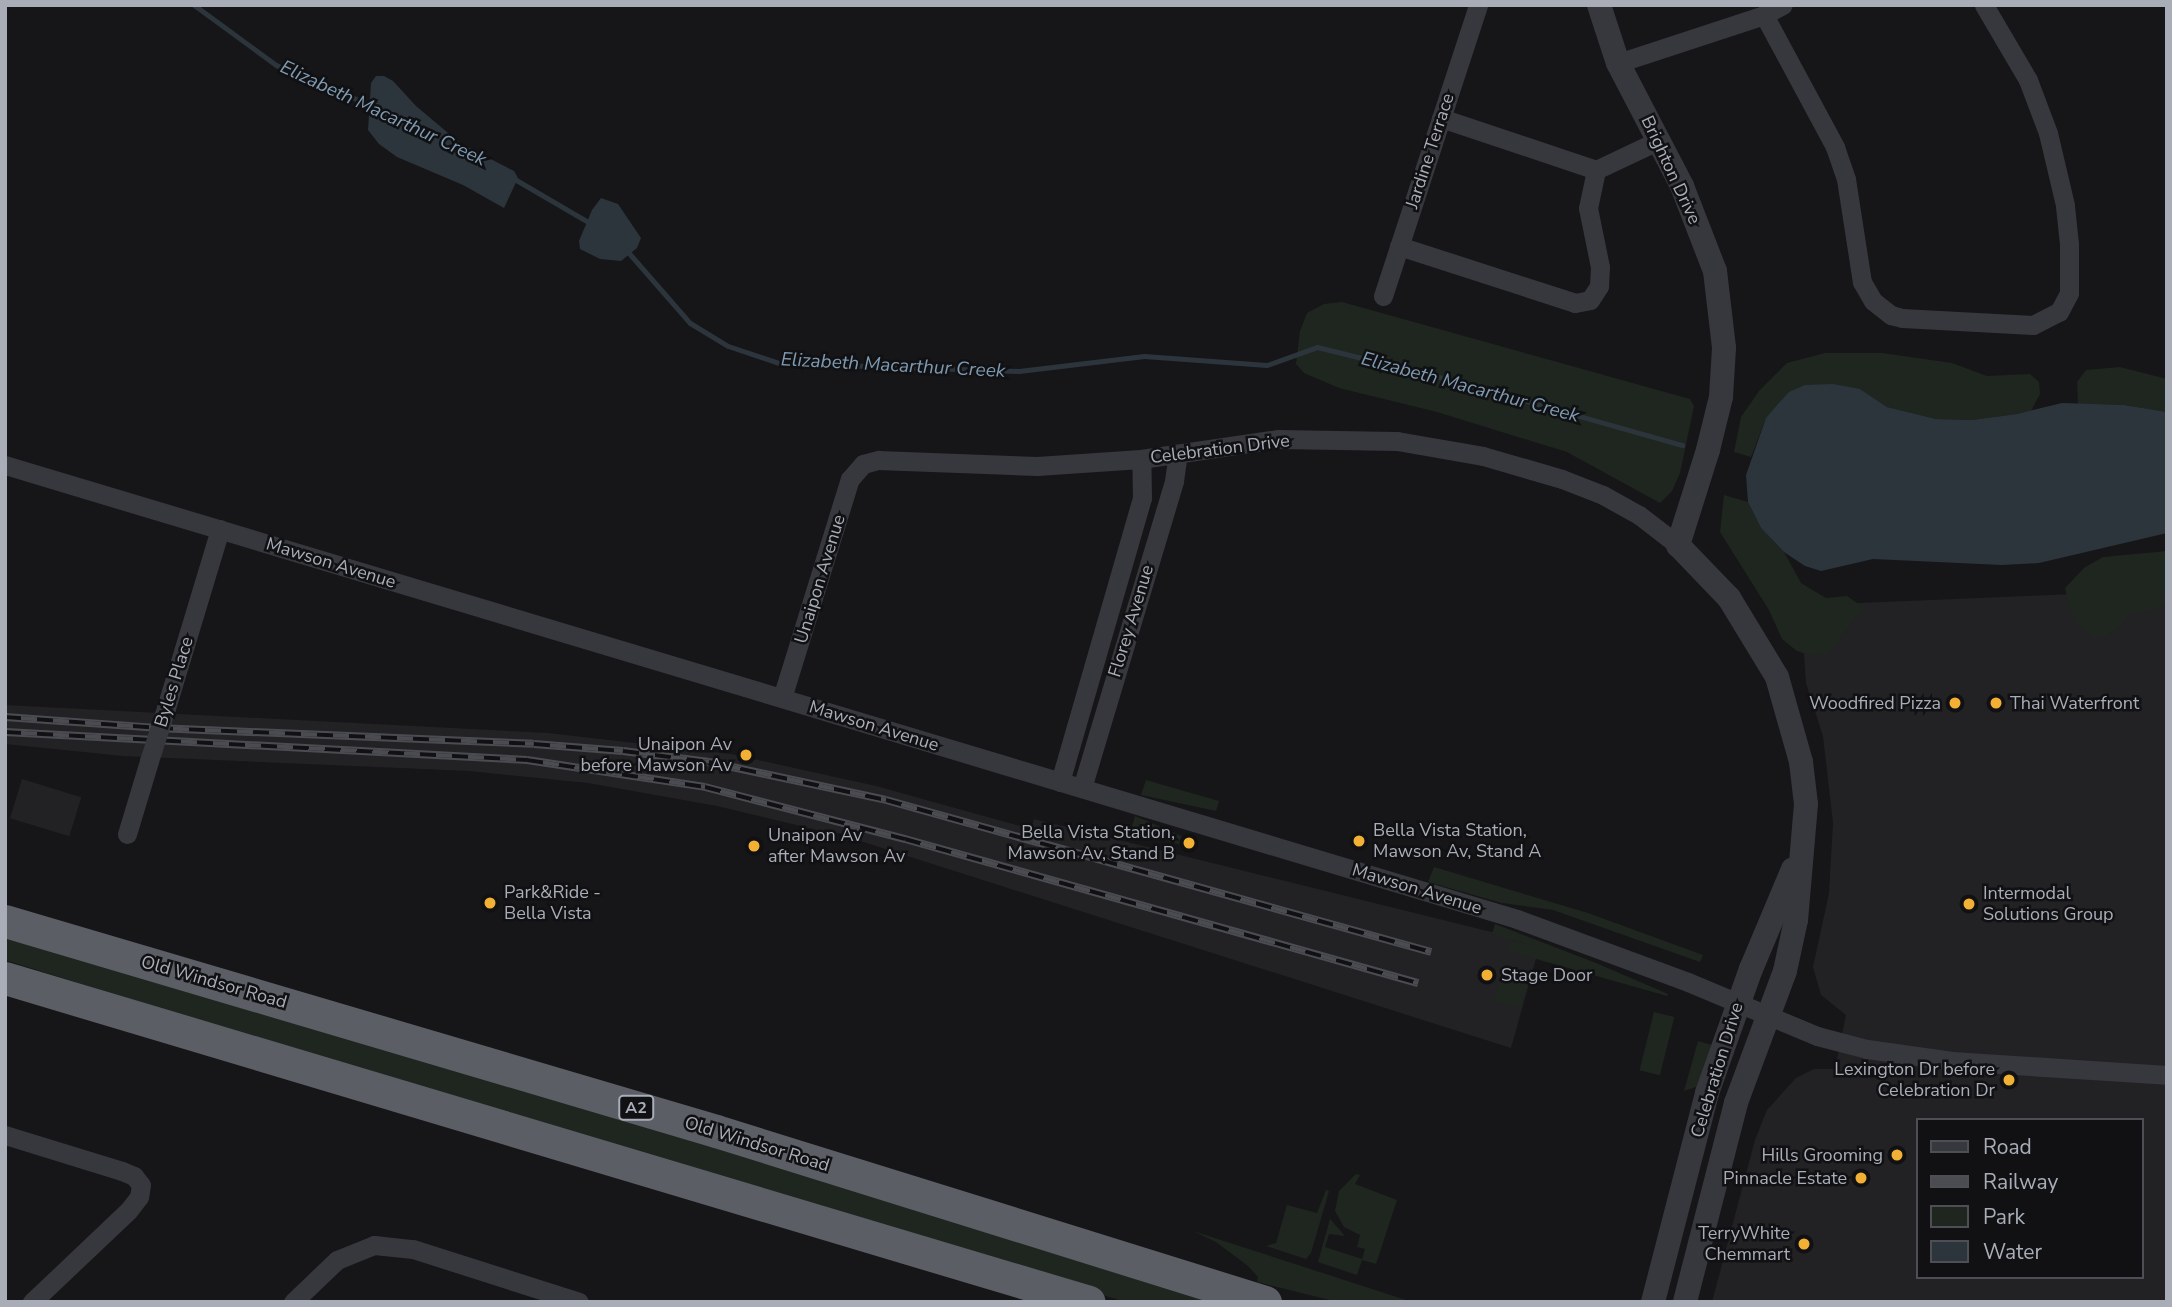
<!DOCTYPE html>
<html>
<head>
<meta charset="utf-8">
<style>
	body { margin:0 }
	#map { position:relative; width:2172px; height:1307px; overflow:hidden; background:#161618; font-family:"Nunito Sans",sans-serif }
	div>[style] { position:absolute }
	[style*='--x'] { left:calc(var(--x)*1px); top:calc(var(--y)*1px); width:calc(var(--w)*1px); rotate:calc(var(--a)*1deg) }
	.built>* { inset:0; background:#222225; transform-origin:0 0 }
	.green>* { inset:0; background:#1e261f; transform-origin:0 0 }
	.water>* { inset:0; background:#2c353c }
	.stream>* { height:5px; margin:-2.5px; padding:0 2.5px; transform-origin:2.5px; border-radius:2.5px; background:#2c353c }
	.minor>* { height:19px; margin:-9.5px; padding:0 9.5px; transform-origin:9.5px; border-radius:9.5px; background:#37383d }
	.tertiary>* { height:24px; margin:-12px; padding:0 12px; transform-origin:12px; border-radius:12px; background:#37383d }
	.trunk>* { height:33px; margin:-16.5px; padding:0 16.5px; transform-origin:16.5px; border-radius:16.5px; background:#5b5e65 }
	.rail>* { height:8px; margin-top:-4px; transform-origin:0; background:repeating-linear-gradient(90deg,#111113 0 16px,#4a4c52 0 32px); box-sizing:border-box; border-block:2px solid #4a4c52 }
	.minor-bridge>* { height:19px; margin:-9.5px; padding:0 9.5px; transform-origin:9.5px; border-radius:9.5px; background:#37383d }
	.dots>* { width:19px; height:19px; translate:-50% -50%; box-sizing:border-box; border:4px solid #111113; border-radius:50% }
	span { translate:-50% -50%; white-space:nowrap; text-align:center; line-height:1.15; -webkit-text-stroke:5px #111113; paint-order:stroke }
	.shield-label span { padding:2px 5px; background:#111113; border:2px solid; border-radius:5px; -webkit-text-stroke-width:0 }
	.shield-label { font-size:16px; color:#a8adb8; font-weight:700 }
	.street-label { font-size:18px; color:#a8adb8 }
	.poi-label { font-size:18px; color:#a8adb8 }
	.right { translate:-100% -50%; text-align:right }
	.left { translate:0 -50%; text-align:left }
	.water-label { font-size:19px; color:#7f9bb3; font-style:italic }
	.frame { position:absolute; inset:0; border:7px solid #a8adb8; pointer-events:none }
	.legend { position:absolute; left:1916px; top:1118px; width:228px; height:161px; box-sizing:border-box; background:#111113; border:2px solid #4d4f55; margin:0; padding:9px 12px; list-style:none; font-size:21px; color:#a8adb8 }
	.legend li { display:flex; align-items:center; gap:14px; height:35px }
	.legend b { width:35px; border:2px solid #4d4f55 }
</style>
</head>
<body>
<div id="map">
	<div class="built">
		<div style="clip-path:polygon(evenodd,2167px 585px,2167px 1302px,1712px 1302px,1755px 1140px,1767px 1110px,1796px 1078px,1814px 1069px,1835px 1069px,1846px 1015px,1821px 995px,1813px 967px,1829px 893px,1833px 823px,1823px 736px,1806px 683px,1801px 610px,1859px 603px,2101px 593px,2167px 585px,1918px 1120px,2142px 1120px,2142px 1277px,1918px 1277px,1918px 1120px)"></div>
		<div style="clip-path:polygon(5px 705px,548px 733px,731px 754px,876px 786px,1031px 829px,1034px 819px,1540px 944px,1511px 1048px,851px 838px,717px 806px,588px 783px,469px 771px,123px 756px,5px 744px)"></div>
		<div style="left:22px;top:779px;width:62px;height:41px;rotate:17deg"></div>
	</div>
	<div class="green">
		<div style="clip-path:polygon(1342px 302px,1690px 399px,1694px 406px,1680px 473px,1672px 491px,1660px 503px,1567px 452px,1437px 412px,1339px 388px,1304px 373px,1296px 364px,1300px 331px,1307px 313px,1324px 304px)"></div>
		<div style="clip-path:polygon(1825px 353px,1882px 353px,1952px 363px,1987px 376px,2030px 374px,2039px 382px,2040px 394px,2031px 411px,2017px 414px,1972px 420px,1936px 419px,1887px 407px,1860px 389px,1766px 418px,1751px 457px,1734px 452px,1741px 417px,1759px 391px,1787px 363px)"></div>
		<div style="clip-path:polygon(2120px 367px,2167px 379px,2167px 412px,2124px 405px,2078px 404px,2077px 382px,2086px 370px)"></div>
		<div style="clip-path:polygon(1724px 495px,1748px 502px,1761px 528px,1784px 552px,1801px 583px,1826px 598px,1847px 596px,1863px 607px,1830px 652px,1813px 656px,1797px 651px,1782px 639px,1769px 610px,1720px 532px)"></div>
		<div style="clip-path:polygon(2167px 551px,2167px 606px,2128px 615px,2118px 628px,2105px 636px,2093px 636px,2081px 628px,2070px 609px,2065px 588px,2084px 568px,2103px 557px)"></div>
		<div style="clip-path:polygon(1146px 780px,1219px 801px,1216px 811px,1141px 795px)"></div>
		<div style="clip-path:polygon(1135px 816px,1184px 837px,1181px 845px,1131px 830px)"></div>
		<div style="clip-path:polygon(1434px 867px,1588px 913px,1703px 955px,1700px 962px,1553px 910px,1502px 903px,1428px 882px)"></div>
		<div style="clip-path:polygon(1495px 924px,1596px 963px,1668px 994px,1667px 996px,1508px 951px,1510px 941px,1539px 947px,1492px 934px)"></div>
		<div style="clip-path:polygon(5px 934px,1102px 1264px,1224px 1302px,1126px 1302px,486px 1110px,5px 960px)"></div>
		<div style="left:1502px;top:970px;width:28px;height:32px;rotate:15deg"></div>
		<div style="left:1654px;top:1012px;width:21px;height:60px;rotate:14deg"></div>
		<div style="clip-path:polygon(1698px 1041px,1712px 1045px,1699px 1086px,1684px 1091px)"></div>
		<div style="clip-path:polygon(1356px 1174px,1360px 1175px,1355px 1184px,1397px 1200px,1376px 1264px,1362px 1260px,1357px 1275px,1318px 1262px,1330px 1219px,1345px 1236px,1329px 1234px,1325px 1247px,1362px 1259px,1365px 1249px,1357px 1247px,1360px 1235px,1344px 1227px,1335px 1211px,1339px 1191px)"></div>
		<div style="clip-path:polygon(1326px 1190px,1329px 1191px,1311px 1253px,1306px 1259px,1266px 1246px,1276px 1243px,1287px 1205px,1317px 1213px)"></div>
		<div style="clip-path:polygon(1193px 1231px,1258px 1252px,1412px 1302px,1338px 1302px,1257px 1282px,1258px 1277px,1248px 1266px,1216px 1242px)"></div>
	</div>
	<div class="water">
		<div style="clip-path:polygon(376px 76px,384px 76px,393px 81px,416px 106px,460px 143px,514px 171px,518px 178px,504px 208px,463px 185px,397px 157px,379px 144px,368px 130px,371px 83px)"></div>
		<div style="clip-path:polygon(601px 198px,618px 204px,641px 238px,637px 248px,621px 261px,600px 259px,580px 249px,579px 241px,592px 210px)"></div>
		<div style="clip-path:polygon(1833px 384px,1860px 389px,1887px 407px,1936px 419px,1972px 420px,2017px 414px,2062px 403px,2124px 405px,2167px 412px,2167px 533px,2039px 563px,2002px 565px,1873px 559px,1821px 571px,1805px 566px,1784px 552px,1761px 528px,1748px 502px,1746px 475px,1766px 418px,1779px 403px,1789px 392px,1805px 385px)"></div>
	</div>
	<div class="stream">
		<div style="--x:194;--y:5;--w:102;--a:36.2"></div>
		<div style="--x:276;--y:65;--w:108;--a:23"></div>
		<div style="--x:511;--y:177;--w:95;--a:30.3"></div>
		<div style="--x:628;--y:252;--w:94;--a:48.9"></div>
		<div style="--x:690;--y:323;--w:44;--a:31.2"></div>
		<div style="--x:728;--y:346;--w:54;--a:18.4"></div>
		<div style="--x:779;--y:363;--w:240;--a:1.9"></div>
		<div style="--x:1019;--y:371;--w:126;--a:-6.8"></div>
		<div style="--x:1144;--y:356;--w:123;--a:4.2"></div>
		<div style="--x:1267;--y:365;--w:53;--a:-19.8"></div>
		<div style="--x:1317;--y:347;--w:146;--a:13.8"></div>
		<div style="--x:1459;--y:382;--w:232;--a:15.8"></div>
	</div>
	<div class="minor">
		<div style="--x:1764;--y:15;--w:150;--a:61.7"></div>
		<div style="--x:1835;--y:147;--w:34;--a:71"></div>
		<div style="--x:1846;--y:179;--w:104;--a:81.2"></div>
		<div style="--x:1862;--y:282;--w:22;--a:60"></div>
		<div style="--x:1873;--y:301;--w:23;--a:38"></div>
		<div style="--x:1891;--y:315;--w:11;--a:15"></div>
		<div style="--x:1902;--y:318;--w:131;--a:3.1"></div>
		<div style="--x:2033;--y:325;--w:29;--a:-27"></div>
		<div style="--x:2059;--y:312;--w:21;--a:-62"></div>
		<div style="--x:2069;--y:293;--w:49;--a:-90"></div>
		<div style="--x:2069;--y:244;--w:39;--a:-96"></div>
		<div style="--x:2065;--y:205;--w:74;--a:-103.3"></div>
		<div style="--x:2048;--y:133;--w:57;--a:-110.7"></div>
		<div style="--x:2028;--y:80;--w:87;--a:-120.4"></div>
		<div style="--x:1618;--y:63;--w:154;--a:-18.2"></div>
		<div style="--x:1764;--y:15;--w:21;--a:-28"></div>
		<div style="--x:1441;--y:118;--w:163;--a:18.5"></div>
		<div style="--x:1596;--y:170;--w:68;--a:-25.4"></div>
		<div style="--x:1399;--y:246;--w:185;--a:17.9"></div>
		<div style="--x:1575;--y:303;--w:15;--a:-11"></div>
		<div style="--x:1590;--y:300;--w:17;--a:-57"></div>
		<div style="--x:1599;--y:286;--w:19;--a:-87"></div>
		<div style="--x:1600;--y:267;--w:60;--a:-101.5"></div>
		<div style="--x:1588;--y:208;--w:39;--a:-78"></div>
		<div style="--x:1383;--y:296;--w:306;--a:-71.9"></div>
		<div style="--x:5;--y:465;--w:1579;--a:16.71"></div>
		<div style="--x:1517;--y:919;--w:182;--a:20.2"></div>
		<div style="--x:1688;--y:982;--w:140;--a:22.7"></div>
		<div style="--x:1817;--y:1036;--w:52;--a:14.6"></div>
		<div style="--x:1867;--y:1049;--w:86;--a:8"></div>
		<div style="--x:1952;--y:1061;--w:215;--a:3.7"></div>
		<div style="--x:782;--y:698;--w:229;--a:-72.8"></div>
		<div style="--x:850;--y:479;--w:20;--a:-49"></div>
		<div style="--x:863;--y:464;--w:16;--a:-15"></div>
		<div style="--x:878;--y:460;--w:159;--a:2.2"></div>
		<div style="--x:1037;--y:466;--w:104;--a:-3.9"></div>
		<div style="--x:1141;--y:459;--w:138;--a:-8.3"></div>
		<div style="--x:1278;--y:439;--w:119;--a:1"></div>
		<div style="--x:1397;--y:441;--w:87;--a:9.9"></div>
		<div style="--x:1483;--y:456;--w:82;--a:16.2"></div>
		<div style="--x:1562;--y:479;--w:44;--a:21.3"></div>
		<div style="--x:1603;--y:495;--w:41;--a:29.1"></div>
		<div style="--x:1639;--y:515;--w:49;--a:37.6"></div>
		<div style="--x:166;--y:708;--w:187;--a:-73.2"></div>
		<div style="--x:1060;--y:782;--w:296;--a:-73.9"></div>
		<div style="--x:1142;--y:498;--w:39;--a:-91"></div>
		<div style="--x:1082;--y:788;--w:320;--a:-73.3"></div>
		<div style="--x:1174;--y:481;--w:27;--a:-82"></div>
		<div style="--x:127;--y:834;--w:76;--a:-73.2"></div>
		<div style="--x:5;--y:1135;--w:122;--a:17.1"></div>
		<div style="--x:122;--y:1171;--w:13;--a:23"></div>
		<div style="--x:134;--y:1176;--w:11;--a:52"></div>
		<div style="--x:141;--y:1185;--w:12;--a:99"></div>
		<div style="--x:139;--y:1197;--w:16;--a:128"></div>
		<div style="--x:129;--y:1210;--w:134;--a:136.5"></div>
		<div style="--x:293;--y:1302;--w:61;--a:-43.7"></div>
		<div style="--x:337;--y:1260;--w:40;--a:-22"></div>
		<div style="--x:374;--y:1245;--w:39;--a:6"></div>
		<div style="--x:413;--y:1249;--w:174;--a:17.7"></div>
	</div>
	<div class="tertiary">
		<div style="--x:1599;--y:5;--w:61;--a:71.9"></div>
		<div style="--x:1618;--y:63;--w:139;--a:62.5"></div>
		<div style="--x:1682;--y:186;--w:91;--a:68.8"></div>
		<div style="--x:1715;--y:271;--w:78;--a:83.3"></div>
		<div style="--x:1724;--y:348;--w:49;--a:93.5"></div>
		<div style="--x:1721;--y:397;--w:55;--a:103.8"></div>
		<div style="--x:1708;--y:450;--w:100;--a:107.5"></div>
		<div style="--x:1678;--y:545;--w:74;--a:46.1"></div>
		<div style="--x:1729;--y:598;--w:92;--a:58.7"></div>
		<div style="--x:1777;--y:677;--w:88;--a:74.2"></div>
		<div style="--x:1801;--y:762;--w:42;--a:83.2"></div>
		<div style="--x:1806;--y:804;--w:116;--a:94.9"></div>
		<div style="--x:1796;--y:920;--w:52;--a:102.2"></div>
		<div style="--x:1785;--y:971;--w:141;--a:110.4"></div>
		<div style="--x:1736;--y:1103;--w:205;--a:104.4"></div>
		<div style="--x:1653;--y:1302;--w:216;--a:-75.5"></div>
		<div style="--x:1707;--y:1093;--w:132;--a:-70.5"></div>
		<div style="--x:1751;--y:969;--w:108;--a:-67.2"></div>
	</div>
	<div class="trunk">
		<div style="--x:5;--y:921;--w:741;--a:16.45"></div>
		<div style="--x:716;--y:1131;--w:575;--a:17.3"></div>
		<div style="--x:5;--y:978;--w:1131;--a:16.64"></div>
	</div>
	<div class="rail">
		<div style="--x:5;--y:717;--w:152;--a:4.1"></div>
		<div style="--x:157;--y:728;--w:377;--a:2.4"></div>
		<div style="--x:534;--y:744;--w:89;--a:4.5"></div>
		<div style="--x:623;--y:751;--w:87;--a:7.3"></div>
		<div style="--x:709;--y:762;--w:181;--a:12.1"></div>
		<div style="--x:886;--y:800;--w:566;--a:15.58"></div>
		<div style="--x:5;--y:732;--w:523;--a:3.07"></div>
		<div style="--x:527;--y:760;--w:180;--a:8.6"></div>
		<div style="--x:705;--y:787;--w:207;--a:14.6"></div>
		<div style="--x:905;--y:839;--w:533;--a:15.68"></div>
	</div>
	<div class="minor-bridge">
		<div style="--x:149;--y:761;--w:56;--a:-72.2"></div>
	</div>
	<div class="dots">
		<div style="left:1955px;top:703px;background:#f2b134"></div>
		<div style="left:1996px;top:703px;background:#f2b134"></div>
		<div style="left:746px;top:755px;background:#f2b134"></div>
		<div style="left:1359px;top:841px;background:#f2b134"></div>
		<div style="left:1189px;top:843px;background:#f2b134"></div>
		<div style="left:754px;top:846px;background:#f2b134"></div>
		<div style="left:490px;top:903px;background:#f2b134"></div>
		<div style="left:1969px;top:904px;background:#f2b134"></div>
		<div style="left:1487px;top:975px;background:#f2b134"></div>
		<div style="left:2009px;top:1080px;background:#f2b134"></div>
		<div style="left:1897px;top:1155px;background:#f2b134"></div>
		<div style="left:1861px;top:1178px;background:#f2b134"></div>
		<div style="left:1804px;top:1244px;background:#f2b134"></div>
	</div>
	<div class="shield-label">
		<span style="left:636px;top:1108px">A2</span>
	</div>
	<div class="street-label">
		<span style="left:1430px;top:151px;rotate:-72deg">Jardine Terrace</span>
		<span style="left:1671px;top:170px;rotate:65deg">Brighton Drive</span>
		<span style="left:1220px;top:449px;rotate:-7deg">Celebration Drive</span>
		<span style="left:331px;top:563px;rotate:17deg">Mawson Avenue</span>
		<span style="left:820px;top:579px;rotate:-73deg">Unaipon Avenue</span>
		<span style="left:1131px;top:621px;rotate:-73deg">Florey Avenue</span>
		<span style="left:174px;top:682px;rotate:-73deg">Byles Place</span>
		<span style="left:874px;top:726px;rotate:17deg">Mawson Avenue</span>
		<span style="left:1417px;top:889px;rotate:17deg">Mawson Avenue</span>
		<span style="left:214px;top:982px;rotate:16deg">Old Windsor Road</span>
		<span style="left:1717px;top:1070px;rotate:-73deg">Celebration Drive</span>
		<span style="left:757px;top:1144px;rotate:17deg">Old Windsor Road</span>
	</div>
	<div class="poi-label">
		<span class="right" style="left:1941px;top:703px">Woodfired Pizza</span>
		<span class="left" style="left:2010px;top:703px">Thai Waterfront</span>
		<span class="right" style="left:732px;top:755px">Unaipon Av<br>before Mawson Av</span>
		<span class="left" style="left:1373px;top:841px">Bella Vista Station,<br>Mawson Av, Stand A</span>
		<span class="right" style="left:1175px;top:843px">Bella Vista Station,<br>Mawson Av, Stand B</span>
		<span class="left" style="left:768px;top:846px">Unaipon Av<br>after Mawson Av</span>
		<span class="left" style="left:504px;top:903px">Park&amp;Ride -<br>Bella Vista</span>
		<span class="left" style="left:1983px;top:904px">Intermodal<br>Solutions Group</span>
		<span class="left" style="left:1501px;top:975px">Stage Door</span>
		<span class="right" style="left:1995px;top:1080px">Lexington Dr before<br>Celebration Dr</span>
		<span class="right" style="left:1883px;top:1155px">Hills Grooming</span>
		<span class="right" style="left:1847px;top:1178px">Pinnacle Estate</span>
		<span class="right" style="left:1790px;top:1244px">TerryWhite<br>Chemmart</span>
	</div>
	<div class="water-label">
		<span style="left:383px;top:114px;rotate:25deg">Elizabeth Macarthur Creek</span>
		<span style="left:893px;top:366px;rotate:3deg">Elizabeth Macarthur Creek</span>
		<span style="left:1470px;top:388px;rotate:15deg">Elizabeth Macarthur Creek</span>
	</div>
	<div class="frame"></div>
	<ul class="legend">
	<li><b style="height:9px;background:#37383d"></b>Road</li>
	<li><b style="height:9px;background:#4a4c52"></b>Railway</li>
	<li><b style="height:19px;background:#1e261f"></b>Park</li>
	<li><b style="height:19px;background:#2c353c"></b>Water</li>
	</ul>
</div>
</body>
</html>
